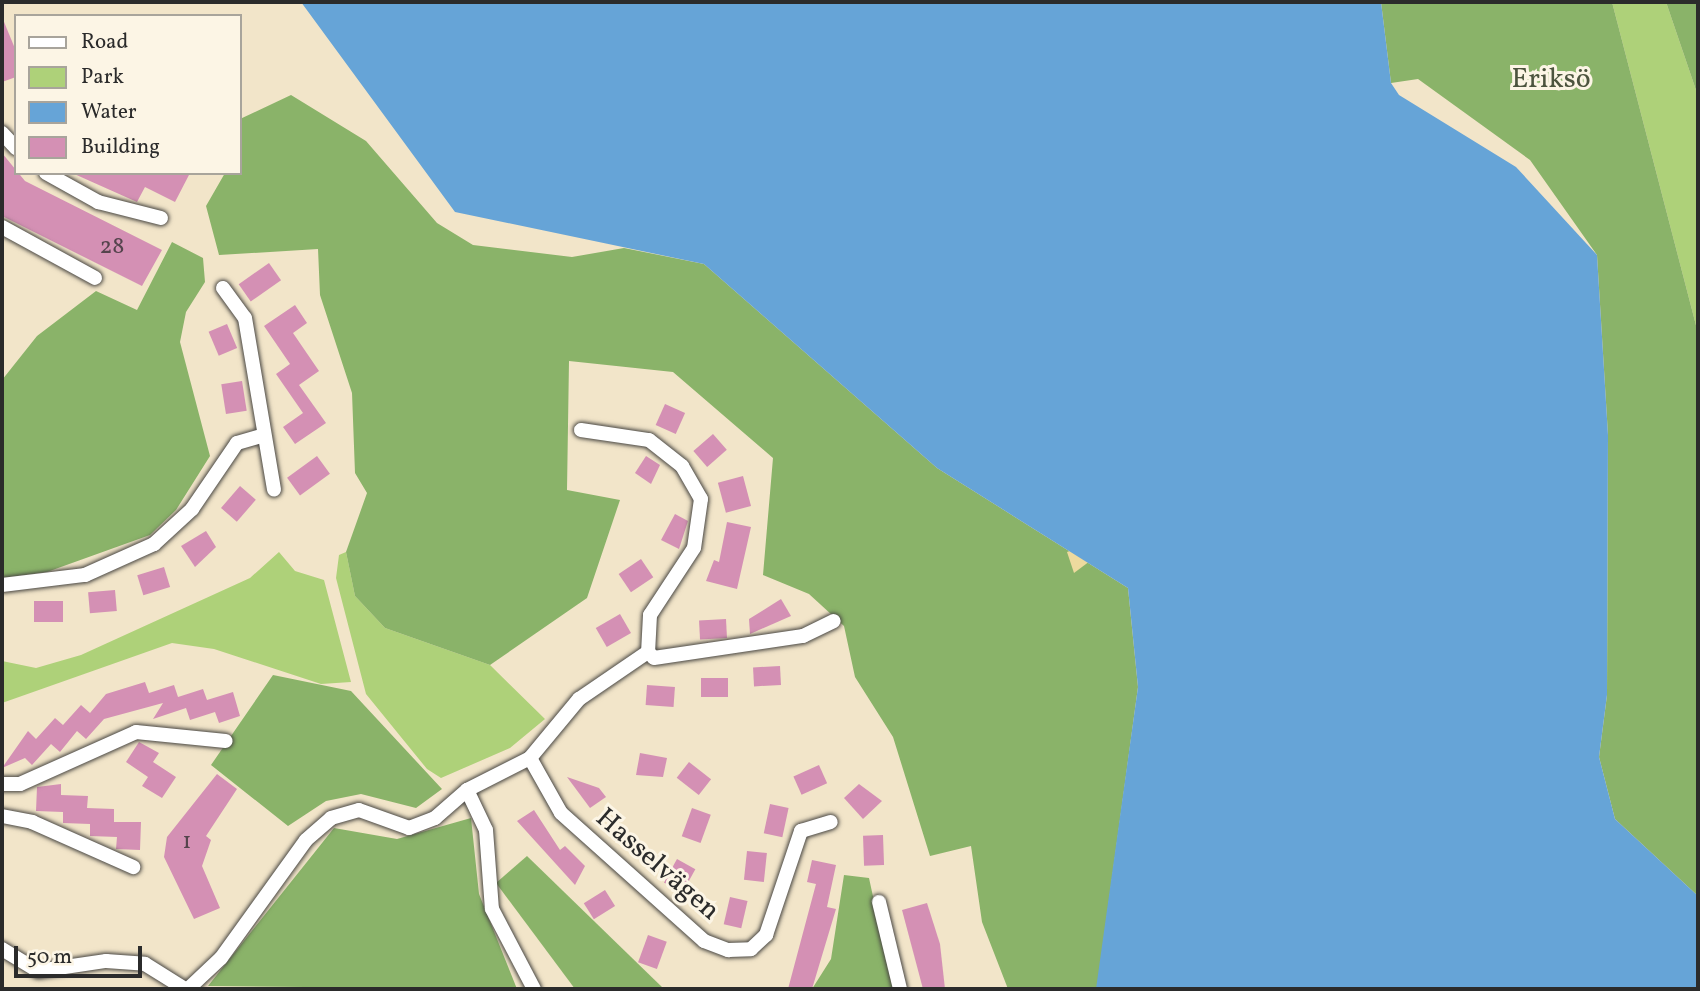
<!DOCTYPE html>
<html>
<head>
<meta charset="utf-8">
<style>
	body { margin:0 }
	#map { position:relative; width:1700px; height:991px; overflow:hidden; background:#f2e5c9; font-family:Vollkorn,serif }
	div>[style] { position:absolute }
	[style*='--x'] { left:calc(var(--x)*1px); top:calc(var(--y)*1px); width:calc(var(--w)*1px); rotate:calc(var(--a)*1deg) }
	.green>* { inset:0; background:#aed179 }
	.forest>* { inset:0; background:#8ab369 }
	.sand>* { inset:0; background:#eeda9e }
	.water>* { inset:0; background:#66a4d7 }
	.building>* { inset:0; background:#d490b4; transform-origin:0 0 }
	.roads { filter:drop-shadow(0 0 2px #494743) drop-shadow(0 0 2px #494743) }
	.street>* { height:14px; margin:-7px; padding:0 7px; transform-origin:7px; border-radius:7px; background:#fff }
	span { translate:-50% -50%; white-space:nowrap; text-align:center; line-height:1.15; -webkit-text-stroke:6px #fcf5e5; paint-order:stroke }
	.number-label { font-size:24px; color:#55444d }
	.number-label span { -webkit-text-stroke-width:0 }
	.park-label { font-size:28px; color:#4c543e }
	.street-label { font-size:28px; color:#2b2b2b }
	.frame { position:absolute; inset:0; border:4px solid #2b2b2b; pointer-events:none }
	.legend { position:absolute; left:14px; top:14px; width:228px; height:161px; box-sizing:border-box; background:#fcf5e5; border:2px solid #a8a49b; margin:0; padding:9px 12px; list-style:none; font-size:21px; color:#2b2b2b }
	.legend li { display:flex; align-items:center; gap:14px; height:35px }
	.legend b { width:35px; border:2px solid #a8a49b }
	.scale { position:absolute; left:14px; top:946px; width:128px; height:32px; box-sizing:border-box; border:4px solid #2b2b2b; border-top:0; padding-left:9px; font-size:21px; line-height:24px; white-space:nowrap; color:#2b2b2b; -webkit-text-stroke:5px #fcf5e5; paint-order:stroke }
</style>
</head>
<body>
<div id="map">
	<div class="green">
		<div style="clip-path:polygon(1612px 2px,1666px 2px,1698px 96px,1698px 333px)"></div>
		<div style="clip-path:polygon(279px 552px,295px 571px,324px 580px,351px 682px,321px 684px,214px 649px,172px 643px,2px 703px,2px 661px,36px 668px,81px 655px,250px 578px)"></div>
		<div style="clip-path:polygon(346px 552px,355px 596px,385px 628px,490px 665px,545px 719px,510px 748px,441px 778px,427px 769px,366px 694px,336px 578px,339px 555px)"></div>
	</div>
	<div class="forest">
		<div style="clip-path:polygon(1381px 2px,1612px 2px,1698px 333px,1698px 896px,1615px 819px,1599px 757px,1607px 695px,1608px 435px,1597px 255px,1530px 160px,1418px 79px,1391px 83px)"></div>
		<div style="clip-path:polygon(1662px 2px,1698px 2px,1698px 96px,1666px 2px)"></div>
		<div style="clip-path:polygon(291px 95px,366px 141px,437px 223px,473px 245px,572px 257px,624px 248px,704px 264px,937px 468px,1128px 588px,1138px 687px,1097px 989px,1008px 989px,982px 922px,971px 846px,930px 856px,893px 737px,855px 677px,844px 626px,809px 594px,763px 575px,773px 458px,673px 372px,569px 361px,567px 490px,620px 500px,587px 598px,490px 665px,385px 628px,355px 596px,346px 552px,367px 493px,355px 473px,352px 393px,320px 295px,318px 249px,219px 255px,206px 206px,225px 173px,240px 173px,240px 119px)"></div>
		<div style="clip-path:polygon(172px 242px,203px 258px,205px 282px,186px 312px,180px 342px,210px 456px,176px 510px,150px 535px,47px 572px,2px 578px,2px 380px,37px 336px,96px 291px,137px 310px)"></div>
		<div style="clip-path:polygon(273px 675px,351px 691px,442px 789px,416px 808px,361px 794px,326px 801px,288px 826px,211px 765px)"></div>
		<div style="clip-path:polygon(471px 818px,479px 894px,517px 989px,208px 986px,334px 828px,397px 839px)"></div>
		<div style="clip-path:polygon(527px 856px,664px 989px,575px 989px,496px 883px)"></div>
		<div style="clip-path:polygon(844px 875px,869px 878px,893px 989px,812px 989px,831px 959px)"></div>
	</div>
	<div class="sand">
		<div style="clip-path:polygon(1078px 548px,1090px 561px,1074px 573px,1067px 552px)"></div>
	</div>
	<div class="water">
		<div style="clip-path:polygon(301px 2px,1381px 2px,1391px 83px,1399px 95px,1516px 167px,1597px 255px,1608px 435px,1607px 695px,1599px 757px,1615px 819px,1698px 896px,1698px 989px,1096px 989px,1138px 687px,1128px 588px,937px 468px,704px 264px,455px 212px)"></div>
	</div>
	<div class="building">
		<div style="clip-path:polygon(2px 17px,16px 51px,16px 77px,2px 82px)"></div>
		<div style="clip-path:polygon(2px 153px,25px 181px,162px 250px,142px 286px,2px 216px)"></div>
		<div style="clip-path:polygon(72px 173px,190px 173px,175px 202px,145px 187px,137px 202px)"></div>
		<div style="left:269px;top:263px;width:21px;height:37px;rotate:55deg"></div>
		<div style="clip-path:polygon(295px 305px,307px 323px,293px 333px,319px 371px,299px 385px,326px 423px,295px 444px,283px 427px,303px 413px,276px 374px,290px 364px,264px 326px)"></div>
		<div style="left:227px;top:324px;width:26px;height:20px;rotate:67deg"></div>
		<div style="left:242px;top:381px;width:30px;height:21px;rotate:81deg"></div>
		<div style="left:665px;top:404px;width:22px;height:23px;rotate:24deg"></div>
		<div style="left:713px;top:434px;width:21px;height:26px;rotate:49deg"></div>
		<div style="left:317px;top:456px;width:22px;height:37px;rotate:54deg"></div>
		<div style="clip-path:polygon(646px 456px,660px 465px,651px 484px,635px 473px)"></div>
		<div style="left:743px;top:476px;width:31px;height:26px;rotate:75deg"></div>
		<div style="left:240px;top:486px;width:21px;height:29px;rotate:41deg"></div>
		<div style="clip-path:polygon(675px 514px,688px 521px,679px 549px,661px 540px)"></div>
		<div style="clip-path:polygon(727px 522px,751px 527px,737px 589px,706px 581px,714px 560px,719px 562px)"></div>
		<div style="clip-path:polygon(206px 531px,216px 547px,195px 567px,181px 546px)"></div>
		<div style="left:641px;top:559px;width:22px;height:27px;rotate:56deg"></div>
		<div style="left:164px;top:567px;width:21px;height:28px;rotate:73deg"></div>
		<div style="left:115px;top:590px;width:21px;height:27px;rotate:85deg"></div>
		<div style="clip-path:polygon(781px 599px,791px 616px,750px 634px,749px 619px)"></div>
		<div style="left:34px;top:601px;width:29px;height:21px"></div>
		<div style="left:620px;top:614px;width:22px;height:28px;rotate:60deg"></div>
		<div style="left:726px;top:619px;width:19px;height:27px;rotate:87deg"></div>
		<div style="left:780px;top:666px;width:19px;height:27px;rotate:87deg"></div>
		<div style="left:728px;top:678px;width:19px;height:27px;rotate:90deg"></div>
		<div style="clip-path:polygon(145px 682px,149px 693px,174px 685px,178px 697px,203px 689px,207px 700px,233px 692px,240px 716px,219px 723px,215px 712px,190px 720px,186px 708px,153px 719px,163px 703px,104px 719px,86px 739px,77px 731px,60px 752px,51px 744px,32px 765px,25px 758px,2px 768px,28px 731px,36px 739px,55px 718px,63px 725px,81px 705px,90px 713px,106px 694px)"></div>
		<div style="left:647px;top:685px;width:28px;height:20px;rotate:4deg"></div>
		<div style="clip-path:polygon(139px 742px,159px 753px,153px 762px,176px 777px,162px 798px,142px 786px,148px 777px,126px 762px)"></div>
		<div style="clip-path:polygon(640px 753px,667px 758px,663px 777px,636px 775px)"></div>
		<div style="left:689px;top:762px;width:28px;height:20px;rotate:38deg"></div>
		<div style="left:819px;top:765px;width:20px;height:28px;rotate:66deg"></div>
		<div style="clip-path:polygon(217px 774px,237px 789px,206px 836px,211px 840px,202px 866px,220px 908px,194px 919px,164px 857px,167px 837px)"></div>
		<div style="clip-path:polygon(567px 777px,599px 788px,606px 797px,590px 808px)"></div>
		<div style="clip-path:polygon(61px 784px,61px 795px,88px 796px,87px 808px,114px 809px,114px 822px,141px 822px,140px 850px,116px 849px,117px 837px,90px 836px,90px 824px,63px 823px,63px 812px,36px 811px,37px 787px)"></div>
		<div style="clip-path:polygon(859px 784px,882px 801px,863px 819px,844px 798px)"></div>
		<div style="left:770px;top:804px;width:19px;height:30px;rotate:12deg"></div>
		<div style="left:692px;top:808px;width:20px;height:30px;rotate:20deg"></div>
		<div style="clip-path:polygon(534px 810px,560px 850px,565px 846px,585px 866px,575px 885px,517px 821px)"></div>
		<div style="left:883px;top:835px;width:30px;height:20px;rotate:88deg"></div>
		<div style="left:747px;top:851px;width:20px;height:29px;rotate:6deg"></div>
		<div style="left:677px;top:859px;width:21px;height:27px;rotate:29deg"></div>
		<div style="clip-path:polygon(812px 860px,836px 865px,827px 907px,836px 909px,812px 989px,788px 989px,816px 884px,807px 882px)"></div>
		<div style="left:605px;top:890px;width:19px;height:25px;rotate:58deg"></div>
		<div style="left:730px;top:897px;width:18px;height:28px;rotate:13deg"></div>
		<div style="clip-path:polygon(927px 903px,940px 944px,945px 989px,923px 989px,902px 910px)"></div>
		<div style="left:648px;top:935px;width:20px;height:29px;rotate:20deg"></div>
	</div>
	<div class="roads">
		<div class="street">
			<div style="--x:2;--y:133;--w:21;--a:47"></div>
			<div style="--x:46;--y:173;--w:60;--a:29.1"></div>
			<div style="--x:98;--y:202;--w:65;--a:14.3"></div>
			<div style="--x:2;--y:227;--w:106;--a:28.7"></div>
			<div style="--x:223;--y:288;--w:37;--a:54"></div>
			<div style="--x:245;--y:318;--w:174;--a:80.4"></div>
			<div style="--x:581;--y:430;--w:69;--a:8.4"></div>
			<div style="--x:649;--y:440;--w:42;--a:38.2"></div>
			<div style="--x:682;--y:466;--w:38;--a:60"></div>
			<div style="--x:701;--y:499;--w:49;--a:98.1"></div>
			<div style="--x:694;--y:548;--w:80;--a:123.3"></div>
			<div style="--x:650;--y:615;--w:37;--a:93"></div>
			<div style="--x:648;--y:652;--w:8;--a:45"></div>
			<div style="--x:654;--y:658;--w:151;--a:-8.4"></div>
			<div style="--x:803;--y:636;--w:34;--a:-26"></div>
			<div style="--x:2;--y:585;--w:84;--a:-6.9"></div>
			<div style="--x:85;--y:575;--w:76;--a:-24.2"></div>
			<div style="--x:154;--y:544;--w:52;--a:-42.6"></div>
			<div style="--x:192;--y:509;--w:80;--a:-55.7"></div>
			<div style="--x:237;--y:443;--w:26;--a:-16"></div>
			<div style="--x:530;--y:758;--w:63;--a:60.6"></div>
			<div style="--x:561;--y:813;--w:192;--a:41.8"></div>
			<div style="--x:704;--y:941;--w:26;--a:21"></div>
			<div style="--x:728;--y:950;--w:23;--a:-2"></div>
			<div style="--x:751;--y:949;--w:21;--a:-43"></div>
			<div style="--x:766;--y:935;--w:110;--a:-71.4"></div>
			<div style="--x:801;--y:831;--w:31;--a:-17"></div>
			<div style="--x:2;--y:784;--w:18;--a:0"></div>
			<div style="--x:20;--y:784;--w:127;--a:-24.1"></div>
			<div style="--x:136;--y:732;--w:90;--a:5.7"></div>
			<div style="--x:467;--y:790;--w:71;--a:-26.9"></div>
			<div style="--x:530;--y:758;--w:77;--a:-50.3"></div>
			<div style="--x:579;--y:699;--w:83;--a:-34.3"></div>
			<div style="--x:2;--y:816;--w:31;--a:11"></div>
			<div style="--x:32;--y:822;--w:111;--a:24"></div>
			<div style="--x:879;--y:902;--w:89;--a:76.4"></div>
			<div style="--x:2;--y:949;--w:42;--a:31.4"></div>
			<div style="--x:38;--y:971;--w:69;--a:-8.4"></div>
			<div style="--x:106;--y:961;--w:39;--a:4"></div>
			<div style="--x:145;--y:964;--w:47;--a:32"></div>
			<div style="--x:188;--y:989;--w:45;--a:-43.2"></div>
			<div style="--x:221;--y:958;--w:145;--a:-54.2"></div>
			<div style="--x:306;--y:840;--w:33;--a:-41"></div>
			<div style="--x:331;--y:818;--w:29;--a:-16"></div>
			<div style="--x:359;--y:810;--w:53;--a:19.8"></div>
			<div style="--x:409;--y:828;--w:28;--a:-21"></div>
			<div style="--x:435;--y:818;--w:43;--a:-41.2"></div>
			<div style="--x:467;--y:790;--w:44;--a:64.6"></div>
			<div style="--x:486;--y:830;--w:79;--a:85.7"></div>
			<div style="--x:492;--y:909;--w:90;--a:62.3"></div>
		</div>
	</div>
	<div class="number-label">
		<span style="left:112px;top:248px">28</span>
		<span style="left:187px;top:843px">1</span>
	</div>
	<div class="park-label">
		<span style="left:1551px;top:80px">Eriksö</span>
	</div>
	<div class="street-label">
		<span style="left:657px;top:865px;rotate:41deg">Hasselvägen</span>
	</div>
	<div class="frame"></div>
	<ul class="legend">
	<li><b style="height:9px;background:#fff"></b>Road</li>
	<li><b style="height:19px;background:#aed179"></b>Park</li>
	<li><b style="height:19px;background:#66a4d7"></b>Water</li>
	<li><b style="height:19px;background:#d490b4"></b>Building</li>
	</ul>
	<div class="scale">50 m</div>
</div>
</body>
</html>
